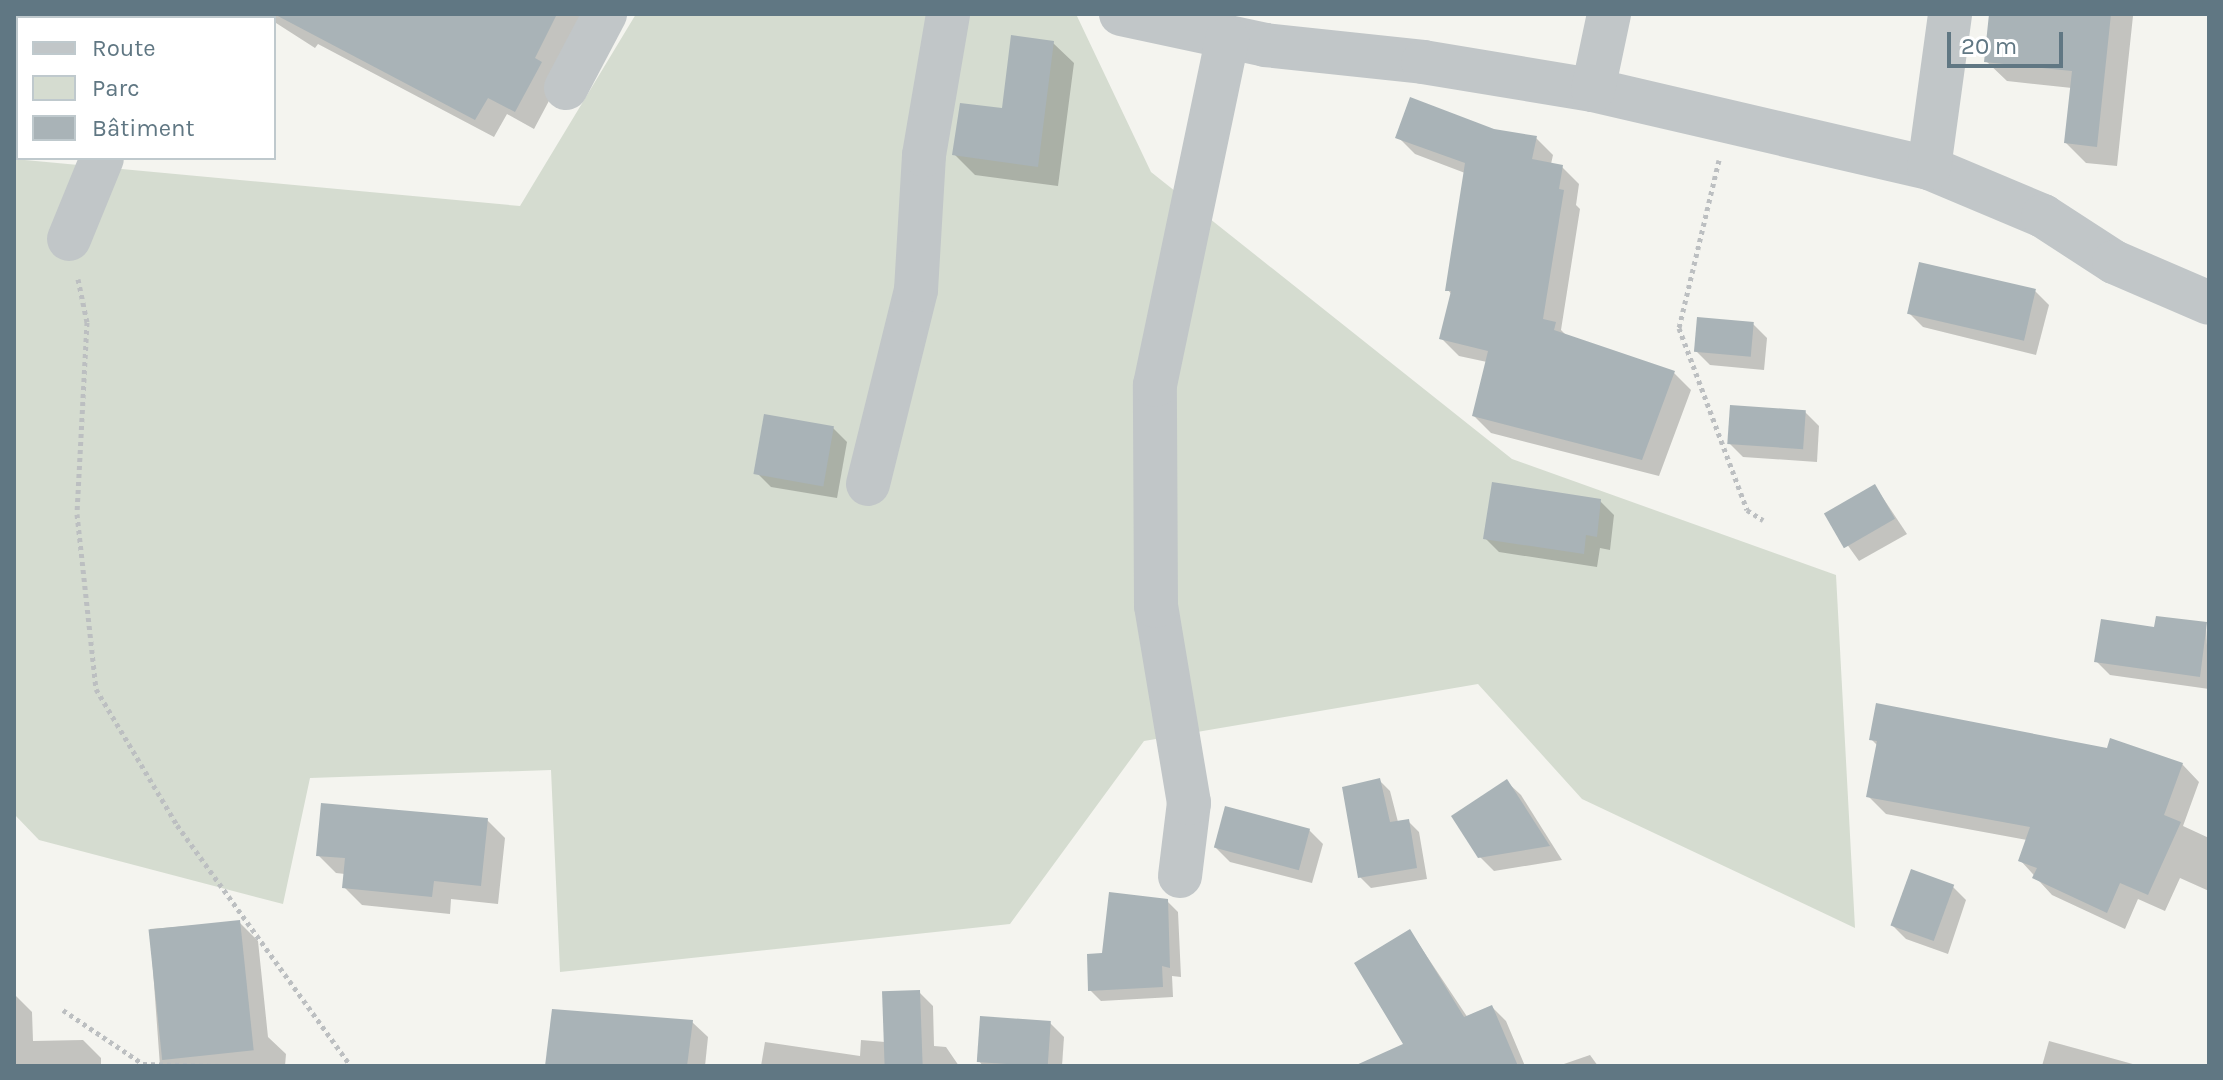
<!DOCTYPE html>
<html>
<head>
<meta charset="utf-8">
<style>
	body { margin:0 }
	#map { position:relative; width:2223px; height:1080px; overflow:hidden; background:#f4f4ef; font-family:Karla,sans-serif }
	div>[style] { position:absolute }
	[style*='--x'] { left:calc(var(--x)*1px); top:calc(var(--y)*1px); width:calc(var(--w)*1px); rotate:calc(var(--a)*1deg) }
	.green>* { inset:0; background:#d5dcd0 }
	.shadow>* { inset:0; background:#0003 }
	.building>* { inset:0; background:#a9b3b7; transform-origin:0 0 }
	.path>* { height:5px; margin-top:-2.5px; transform-origin:0; background:repeating-linear-gradient(90deg,#bcbfc1 0 4px,transparent 0 8px) }
	.street>* { height:44px; margin:-22px; padding:0 22px; transform-origin:22px; border-radius:22px; background:#c1c6c8 }
	span { translate:-50% -50%; white-space:nowrap; text-align:center; line-height:1.15; -webkit-text-stroke:8px #fff; paint-order:stroke }
	.frame { position:absolute; inset:0; border:16px solid #607783; pointer-events:none }
	.legend { position:absolute; left:16px; top:16px; width:260px; height:144px; box-sizing:border-box; background:#fff; border:2px solid #bfc9cd; margin:0; padding:10px 14px; list-style:none; font-size:24px; color:#607783 }
	.legend li { display:flex; align-items:center; gap:16px; height:40px }
	.legend b { width:40px; border:2px solid #bfc9cd }
	.scale { position:absolute; left:1947px; top:32px; width:116px; height:36px; box-sizing:border-box; border:4px solid #607783; border-top:0; padding-left:10px; font-size:24px; line-height:28px; white-space:nowrap; color:#607783; -webkit-text-stroke:6px #fff; paint-order:stroke }
</style>
</head>
<body>
<div id="map">
	<div class="green">
		<div style="clip-path:polygon(636px 14px,1076px 14px,1151px 172px,1512px 459px,1836px 575px,1855px 928px,1582px 799px,1478px 684px,1144px 741px,1010px 924px,560px 972px,551px 770px,310px 778px,283px 904px,39px 840px,14px 814px,14px 159px,520px 206px)"></div>
	</div>
	<div class="shadow">
		<div style="clip-path:polygon(14px 14px,28px 14px,18px 18px,14px 48px)"></div>
		<div style="clip-path:polygon(95px 14px,125px 14px,124px 18px)"></div>
		<div style="clip-path:polygon(262px 14px,584px 14px,559px 82px,534px 129px,507px 114px,494px 137px,318px 44px,315px 48px)"></div>
		<div style="clip-path:polygon(1990px 14px,2133px 16px,2117px 166px,2086px 163px,2066px 143px,2072px 88px,2007px 81px,1986px 61px)"></div>
		<div style="clip-path:polygon(1053px 43px,1074px 63px,1058px 186px,975px 175px,955px 155px,1004px 110px)"></div>
		<div style="clip-path:polygon(1494px 131px,1536px 138px,1553px 155px,1551px 164px,1562px 167px,1579px 184px,1576px 205px,1580px 209px,1561px 330px,1568px 337px,1674px 373px,1691px 390px,1659px 476px,1491px 433px,1474px 416px,1487px 362px,1459px 356px,1442px 339px,1452px 295px,1448px 290px,1465px 173px,1415px 154px,1398px 137px)"></div>
		<div style="clip-path:polygon(2035px 291px,2049px 305px,2036px 355px,1923px 327px,1909px 313px)"></div>
		<div style="clip-path:polygon(1753px 324px,1767px 338px,1764px 370px,1710px 365px,1696px 351px)"></div>
		<div style="clip-path:polygon(1805px 412px,1819px 426px,1817px 462px,1743px 457px,1729px 443px)"></div>
		<div style="clip-path:polygon(833px 428px,847px 442px,837px 498px,771px 487px,757px 473px)"></div>
		<div style="clip-path:polygon(1875px 486px,1907px 534px,1859px 561px,1831px 522px)"></div>
		<div style="clip-path:polygon(1600px 501px,1614px 515px,1610px 550px,1600px 548px,1597px 567px,1499px 552px,1485px 538px)"></div>
		<div style="clip-path:polygon(2206px 624px,2209px 689px,2110px 675px,2096px 661px,2156px 629px)"></div>
		<div style="clip-path:polygon(1871px 739px,2182px 764px,2199px 782px,2183px 826px,2209px 838px,2209px 891px,2180px 878px,2165px 911px,2138px 899px,2125px 929px,2052px 895px,2020px 860px,2027px 840px,1886px 814px,1868px 796px,1878px 746px)"></div>
		<div style="clip-path:polygon(1379px 780px,1390px 791px,1398px 822px,1408px 821px,1419px 832px,1427px 879px,1371px 888px,1360px 877px)"></div>
		<div style="clip-path:polygon(1507px 782px,1521px 795px,1562px 860px,1494px 871px,1480px 857px)"></div>
		<div style="clip-path:polygon(487px 820px,505px 838px,498px 904px,451px 899px,450px 914px,362px 905px,344px 887px,345px 874px,336px 873px,318px 855px)"></div>
		<div style="clip-path:polygon(1309px 830px,1323px 844px,1312px 883px,1230px 862px,1216px 848px)"></div>
		<div style="clip-path:polygon(1953px 887px,1966px 900px,1948px 954px,1906px 939px,1892px 925px)"></div>
		<div style="clip-path:polygon(1167px 901px,1178px 912px,1181px 977px,1172px 976px,1173px 997px,1101px 1001px,1090px 990px,1104px 955px)"></div>
		<div style="clip-path:polygon(239px 922px,258px 941px,268px 1037px,286px 1054px,285px 1066px,160px 1066px,150px 929px)"></div>
		<div style="clip-path:polygon(1410px 931px,1468px 1018px,1492px 1007px,1506px 1021px,1525px 1066px,1388px 1066px,1406px 1045px)"></div>
		<div style="clip-path:polygon(919px 992px,933px 1006px,934px 1046px,946px 1047px,959px 1066px,761px 1066px,765px 1042px,860px 1056px,861px 1040px,885px 1042px)"></div>
		<div style="clip-path:polygon(14px 994px,32px 1012px,33px 1041px,83px 1040px,101px 1058px,101px 1066px,14px 1066px)"></div>
		<div style="clip-path:polygon(692px 1022px,708px 1037px,705px 1066px,546px 1066px)"></div>
		<div style="clip-path:polygon(1050px 1023px,1064px 1037px,1062px 1066px,983px 1066px,979px 1061px)"></div>
		<div style="clip-path:polygon(2049px 1041px,2140px 1066px,2042px 1066px)"></div>
		<div style="clip-path:polygon(1590px 1055px,1598px 1066px,1562px 1066px,1561px 1065px)"></div>
	</div>
	<div class="building">
		<div style="clip-path:polygon(274px 14px,557px 14px,535px 58px,542px 62px,515px 112px,488px 98px,475px 120px)"></div>
		<div style="clip-path:polygon(1989px 14px,2111px 14px,2097px 147px,2064px 143px,2072px 71px,1984px 62px)"></div>
		<div style="clip-path:polygon(1011px 35px,1054px 41px,1038px 167px,952px 155px,960px 103px,1002px 108px)"></div>
		<div style="clip-path:polygon(1410px 97px,1494px 129px,1537px 136px,1532px 159px,1563px 165px,1559px 189px,1564px 190px,1543px 319px,1556px 322px,1554px 330px,1675px 371px,1642px 460px,1472px 416px,1488px 351px,1439px 339px,1451px 291px,1445px 291px,1465px 163px,1395px 138px)"></div>
		<div style="left:1919px;top:262px;width:120px;height:53px;rotate:13deg"></div>
		<div style="left:1697px;top:317px;width:57px;height:35px;rotate:5deg"></div>
		<div style="left:1730px;top:405px;width:76px;height:39px;rotate:4deg"></div>
		<div style="left:764px;top:414px;width:71px;height:61px;rotate:10deg"></div>
		<div style="clip-path:polygon(1492px 482px,1601px 499px,1597px 537px,1586px 535px,1584px 554px,1483px 539px)"></div>
		<div style="left:1875px;top:484px;width:40px;height:59px;rotate:60deg"></div>
		<div style="clip-path:polygon(2156px 616px,2207px 622px,2200px 677px,2094px 662px,2101px 619px,2154px 627px)"></div>
		<div style="clip-path:polygon(1876px 703px,2107px 748px,2110px 738px,2183px 763px,2164px 815px,2181px 822px,2148px 895px,2120px 883px,2107px 913px,2032px 878px,2037px 868px,2018px 861px,2030px 827px,1866px 797px,1877px 741px,1869px 740px)"></div>
		<div style="clip-path:polygon(1380px 778px,1390px 822px,1409px 819px,1417px 868px,1358px 878px,1342px 787px)"></div>
		<div style="clip-path:polygon(1507px 779px,1550px 846px,1478px 858px,1451px 816px)"></div>
		<div style="clip-path:polygon(321px 803px,488px 818px,481px 886px,434px 881px,432px 897px,342px 888px,345px 858px,316px 856px)"></div>
		<div style="left:1225px;top:806px;width:88px;height:43px;rotate:15deg"></div>
		<div style="left:1911px;top:869px;width:46px;height:60px;rotate:20deg"></div>
		<div style="clip-path:polygon(1109px 892px,1168px 899px,1170px 968px,1162px 966px,1163px 987px,1088px 991px,1087px 954px,1102px 953px)"></div>
		<div style="left:240px;top:920px;width:131px;height:92px;rotate:84deg"></div>
		<div style="clip-path:polygon(1410px 929px,1464px 1017px,1492px 1005px,1518px 1066px,1354px 1066px,1403px 1044px,1354px 963px)"></div>
		<div style="left:920px;top:990px;width:76px;height:38px;rotate:88deg"></div>
		<div style="clip-path:polygon(552px 1009px,693px 1020px,687px 1066px,545px 1066px)"></div>
		<div style="left:980px;top:1016px;width:71px;height:46px;rotate:4deg"></div>
	</div>
	<div class="path">
		<div style="--x:1719;--y:160;--w:173;--a:103.4"></div>
		<div style="--x:1679;--y:328;--w:194;--a:69.5"></div>
		<div style="--x:1747;--y:510;--w:19;--a:32"></div>
		<div style="--x:78;--y:279;--w:44;--a:78.2"></div>
		<div style="--x:87;--y:322;--w:192;--a:93"></div>
		<div style="--x:77;--y:514;--w:176;--a:83.8"></div>
		<div style="--x:96;--y:689;--w:158;--a:59.2"></div>
		<div style="--x:177;--y:825;--w:297;--a:54.2"></div>
		<div style="--x:63;--y:1010;--w:97;--a:34"></div>
		<div style="--x:143;--y:1064;--w:80;--a:1.4"></div>
		<div style="--x:405;--y:1066;--w:68;--a:0"></div>
	</div>
	<div class="street">
		<div style="--x:1121;--y:14;--w:147;--a:12.1"></div>
		<div style="--x:1265;--y:45;--w:159;--a:6.1"></div>
		<div style="--x:1423;--y:62;--w:172;--a:9.4"></div>
		<div style="--x:1593;--y:90;--w:345;--a:13.1"></div>
		<div style="--x:1929;--y:168;--w:124;--a:22.8"></div>
		<div style="--x:2043;--y:216;--w:85;--a:32.9"></div>
		<div style="--x:2114;--y:262;--w:103;--a:23.3"></div>
		<div style="--x:159;--y:18;--w:4;--a:-63"></div>
		<div style="--x:566;--y:88;--w:84;--a:-62.2"></div>
		<div style="--x:1593;--y:90;--w:78;--a:-78.1"></div>
		<div style="--x:1929;--y:168;--w:155;--a:-82.2"></div>
		<div style="--x:69;--y:239;--w:87;--a:-67.8"></div>
		<div style="--x:868;--y:484;--w:200;--a:-76.1"></div>
		<div style="--x:916;--y:290;--w:135;--a:-86.6"></div>
		<div style="--x:924;--y:155;--w:143;--a:-80.3"></div>
		<div style="--x:1180;--y:876;--w:74;--a:-83"></div>
		<div style="--x:1189;--y:803;--w:200;--a:-99.5"></div>
		<div style="--x:1156;--y:606;--w:221;--a:-90.3"></div>
		<div style="--x:1155;--y:385;--w:353;--a:-78.2"></div>
	</div>
	<div class="frame"></div>
	<ul class="legend">
	<li><b style="height:10px;background:#c1c6c8"></b>Route</li>
	<li><b style="height:22px;background:#d5dcd0"></b>Parc</li>
	<li><b style="height:22px;background:#a9b3b7"></b>Bâtiment</li>
	</ul>
	<div class="scale">20 m</div>
</div>
</body>
</html>
